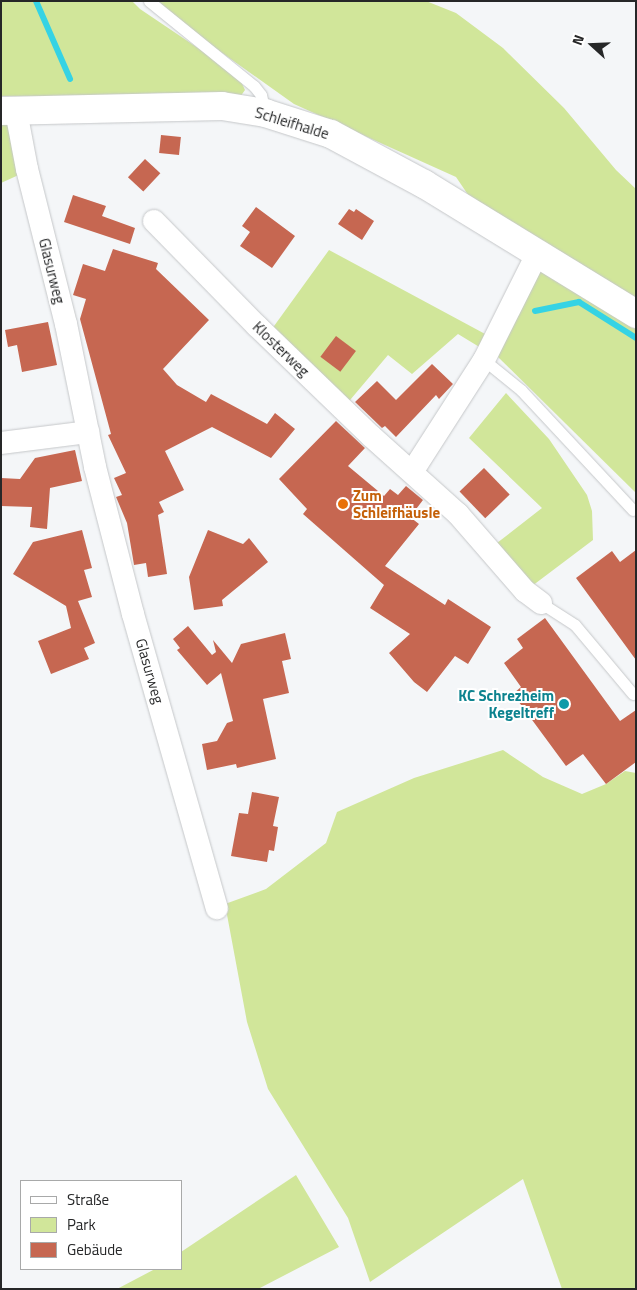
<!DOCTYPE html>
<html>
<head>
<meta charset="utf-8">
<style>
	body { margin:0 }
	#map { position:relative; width:637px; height:1290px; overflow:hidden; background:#f4f6f8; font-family:"Titillium Web",sans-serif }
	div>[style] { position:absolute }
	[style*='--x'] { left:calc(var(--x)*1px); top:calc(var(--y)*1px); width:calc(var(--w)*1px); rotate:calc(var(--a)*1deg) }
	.green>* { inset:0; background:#d1e69a }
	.stream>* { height:6px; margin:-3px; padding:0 3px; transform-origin:3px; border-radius:3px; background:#35d3e4 }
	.building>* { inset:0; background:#c66751; transform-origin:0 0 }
	.roads { filter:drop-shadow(0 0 1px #c5c7c9) drop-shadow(0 0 1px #c5c7c9) }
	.service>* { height:11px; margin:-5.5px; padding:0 5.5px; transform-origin:5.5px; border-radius:5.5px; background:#fff }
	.minor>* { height:22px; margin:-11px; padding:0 11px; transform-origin:11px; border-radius:11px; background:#fff }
	.secondary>* { height:28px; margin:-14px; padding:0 14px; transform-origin:14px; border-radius:14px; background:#fff }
	.dots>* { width:14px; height:14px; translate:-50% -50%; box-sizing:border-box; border:2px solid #fff; border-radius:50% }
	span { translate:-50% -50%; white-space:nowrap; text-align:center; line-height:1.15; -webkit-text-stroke:4px #fff; paint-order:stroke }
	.street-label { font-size:15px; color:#262728 }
	.food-label { font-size:15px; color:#c56008; font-weight:700 }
	.left { translate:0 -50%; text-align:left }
	.culture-label { font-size:15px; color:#0d838f; font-weight:700 }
	.right { translate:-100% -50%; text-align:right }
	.frame { position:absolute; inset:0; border:2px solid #262728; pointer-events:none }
	.legend { position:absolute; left:20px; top:1180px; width:162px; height:90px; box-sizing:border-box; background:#fff; border:1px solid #a8a9a9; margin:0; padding:6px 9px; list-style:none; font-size:15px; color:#262728 }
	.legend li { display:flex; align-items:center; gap:10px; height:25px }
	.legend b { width:25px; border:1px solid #a8a9a9 }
	.north { position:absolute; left:567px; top:20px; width:50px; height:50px; -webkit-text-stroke:4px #fff; paint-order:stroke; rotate:290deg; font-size:14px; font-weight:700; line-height:20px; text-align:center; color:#262728 }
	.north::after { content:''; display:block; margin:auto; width:18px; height:22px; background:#262728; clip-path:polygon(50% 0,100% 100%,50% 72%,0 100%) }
</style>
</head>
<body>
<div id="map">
	<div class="green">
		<div style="clip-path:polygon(1px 1px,132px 1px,140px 9px,238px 75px,245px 90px,240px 97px,164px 93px,90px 98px,1px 96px)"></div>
		<div style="clip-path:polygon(149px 1px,426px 1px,456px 13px,503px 48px,564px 108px,616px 170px,636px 189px,636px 305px,477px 208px,456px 177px,294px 104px)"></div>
		<div style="clip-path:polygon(1px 118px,11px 118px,23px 173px,1px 183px)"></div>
		<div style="clip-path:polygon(329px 250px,487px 335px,481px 348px,458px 334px,412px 374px,388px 355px,345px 406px,269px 333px)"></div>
		<div style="clip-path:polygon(537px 254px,636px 314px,636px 493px,498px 357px)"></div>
		<div style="clip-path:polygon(506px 393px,549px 439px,587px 495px,592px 511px,593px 540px,532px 586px,497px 543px,542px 508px,469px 438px)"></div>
		<div style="clip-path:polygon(503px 750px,543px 777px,582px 794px,606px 784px,625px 771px,636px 773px,636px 1289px,562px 1289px,523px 1179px,370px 1282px,348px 1218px,268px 1089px,247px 1022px,225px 904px,266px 889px,326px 843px,337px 812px,414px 778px)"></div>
		<div style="clip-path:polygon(296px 1175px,339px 1247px,258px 1289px,117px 1289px,155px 1269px,181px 1269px,181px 1252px)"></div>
	</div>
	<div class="stream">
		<div style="--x:36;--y:1;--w:85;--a:66.4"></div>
		<div style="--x:535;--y:311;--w:45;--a:-11.6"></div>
		<div style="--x:579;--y:302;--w:67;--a:32.3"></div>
	</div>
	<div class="building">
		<div style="left:161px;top:135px;width:20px;height:18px;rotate:6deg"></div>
		<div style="left:145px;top:159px;width:21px;height:25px;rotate:43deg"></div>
		<div style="clip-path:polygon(73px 195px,106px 206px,102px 216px,135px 228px,130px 244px,64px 222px)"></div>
		<div style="clip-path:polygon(256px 207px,295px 236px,272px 268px,240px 246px,250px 232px,242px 226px)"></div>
		<div style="clip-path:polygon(349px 209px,354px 212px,356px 209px,374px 221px,362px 240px,338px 224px)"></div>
		<div style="clip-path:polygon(113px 249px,158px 263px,156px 269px,209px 320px,163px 369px,177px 385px,206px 402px,211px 394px,267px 424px,275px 413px,295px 429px,271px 458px,212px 427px,165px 451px,184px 490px,159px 502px,164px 512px,158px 515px,167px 574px,148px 577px,146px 563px,134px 565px,127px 523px,116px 497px,122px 495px,114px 478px,126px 473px,108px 435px,111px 434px,80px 319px,86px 299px,73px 295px,83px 264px,105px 271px)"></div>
		<div style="clip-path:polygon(48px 322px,57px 365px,22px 372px,17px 345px,8px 347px,5px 330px)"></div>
		<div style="left:336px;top:336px;width:25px;height:26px;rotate:37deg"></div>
		<div style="clip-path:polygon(432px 364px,453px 384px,439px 399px,436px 395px,396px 437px,385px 426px,382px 428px,355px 402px,377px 381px,396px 400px)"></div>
		<div style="clip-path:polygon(336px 421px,365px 448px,348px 466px,384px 496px,390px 489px,398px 495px,406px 486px,423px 500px,410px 517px,419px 524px,385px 566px,445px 605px,448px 599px,491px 627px,468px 664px,455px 656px,427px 692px,414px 682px,389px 653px,410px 634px,370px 608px,384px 585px,303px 514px,307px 509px,279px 479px)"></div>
		<div style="clip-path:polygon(75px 450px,82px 481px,50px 488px,47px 529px,30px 527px,32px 507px,1px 506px,1px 478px,20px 479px,35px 458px)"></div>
		<div style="left:484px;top:468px;width:37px;height:34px;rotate:46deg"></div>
		<div style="clip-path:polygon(82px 530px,92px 568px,84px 570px,92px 597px,78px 601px,95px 643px,84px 648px,89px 659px,51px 674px,38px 641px,71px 628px,66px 606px,13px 574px,33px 542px)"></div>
		<div style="clip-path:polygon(208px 530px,243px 544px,249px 538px,268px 562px,222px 600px,223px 606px,194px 610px,189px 577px)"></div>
		<div style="clip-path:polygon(636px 550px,636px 660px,576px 578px,612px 551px,620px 562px)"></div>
		<div style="clip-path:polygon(545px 618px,620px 721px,636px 710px,636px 762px,606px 784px,583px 754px,566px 766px,513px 694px,521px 687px,504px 663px,523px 648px,517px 639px)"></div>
		<div style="clip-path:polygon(188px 626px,212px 655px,216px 652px,213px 640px,232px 663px,241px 644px,285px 633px,291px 659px,282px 661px,289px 693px,263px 699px,276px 759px,237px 768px,236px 764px,207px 770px,202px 744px,217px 741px,227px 723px,233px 721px,221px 673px,207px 685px,177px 650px,180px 648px,173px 639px)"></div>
		<div style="clip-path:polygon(252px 792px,279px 797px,273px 826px,278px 827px,274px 851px,269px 850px,267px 862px,231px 856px,239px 813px,248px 814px)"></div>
	</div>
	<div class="roads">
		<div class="service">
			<div style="--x:149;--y:1;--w:135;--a:39"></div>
			<div style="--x:254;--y:86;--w:11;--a:52"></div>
			<div style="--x:261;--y:95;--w:18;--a:77"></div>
			<div style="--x:484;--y:360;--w:48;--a:39"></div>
			<div style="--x:521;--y:390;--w:164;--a:47"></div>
			<div style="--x:541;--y:603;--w:40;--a:32.9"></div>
			<div style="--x:575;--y:625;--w:90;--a:50"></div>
		</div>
		<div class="minor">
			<div style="--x:16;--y:111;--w:59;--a:79.3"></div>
			<div style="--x:27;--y:169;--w:160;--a:75.9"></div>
			<div style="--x:66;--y:324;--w:146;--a:78.5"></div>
			<div style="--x:95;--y:467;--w:152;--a:75.5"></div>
			<div style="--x:133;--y:614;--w:306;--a:74.1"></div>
			<div style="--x:154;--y:221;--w:147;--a:45.6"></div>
			<div style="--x:257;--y:326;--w:158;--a:44"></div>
			<div style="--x:371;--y:436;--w:117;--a:41.9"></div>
			<div style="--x:458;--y:514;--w:102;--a:49"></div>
			<div style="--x:525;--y:591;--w:20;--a:37"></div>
			<div style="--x:1;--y:443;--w:88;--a:-7.2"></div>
			<div style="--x:412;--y:472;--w:133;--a:-57.3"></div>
			<div style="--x:484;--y:360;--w:119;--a:-63.4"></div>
		</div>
		<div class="secondary">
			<div style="--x:1;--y:111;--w:221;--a:-1.3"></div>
			<div style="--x:222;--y:106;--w:44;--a:9.2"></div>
			<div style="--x:265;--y:113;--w:69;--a:17.7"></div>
			<div style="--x:331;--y:134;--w:106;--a:28.3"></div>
			<div style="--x:424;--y:184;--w:249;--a:31.5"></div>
		</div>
	</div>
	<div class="dots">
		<div style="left:343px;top:504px;background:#e8710a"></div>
		<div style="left:564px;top:704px;background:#0f9aa8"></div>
	</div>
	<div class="street-label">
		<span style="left:292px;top:123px;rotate:17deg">Schleifhalde</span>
		<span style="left:52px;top:271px;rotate:76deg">Glasurweg</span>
		<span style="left:281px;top:349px;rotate:44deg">Klosterweg</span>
		<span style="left:150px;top:671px;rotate:74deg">Glasurweg</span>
	</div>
	<div class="food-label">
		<span class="left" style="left:353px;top:504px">Zum<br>Schleifhäusle</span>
	</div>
	<div class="culture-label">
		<span class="right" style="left:554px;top:704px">KC Schrezheim<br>Kegeltreff</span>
	</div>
	<div class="frame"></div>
	<ul class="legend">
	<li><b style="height:6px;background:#fff"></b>Straße</li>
	<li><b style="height:14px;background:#d1e69a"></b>Park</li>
	<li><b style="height:14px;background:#c66751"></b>Gebäude</li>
	</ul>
	<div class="north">N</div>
</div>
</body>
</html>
